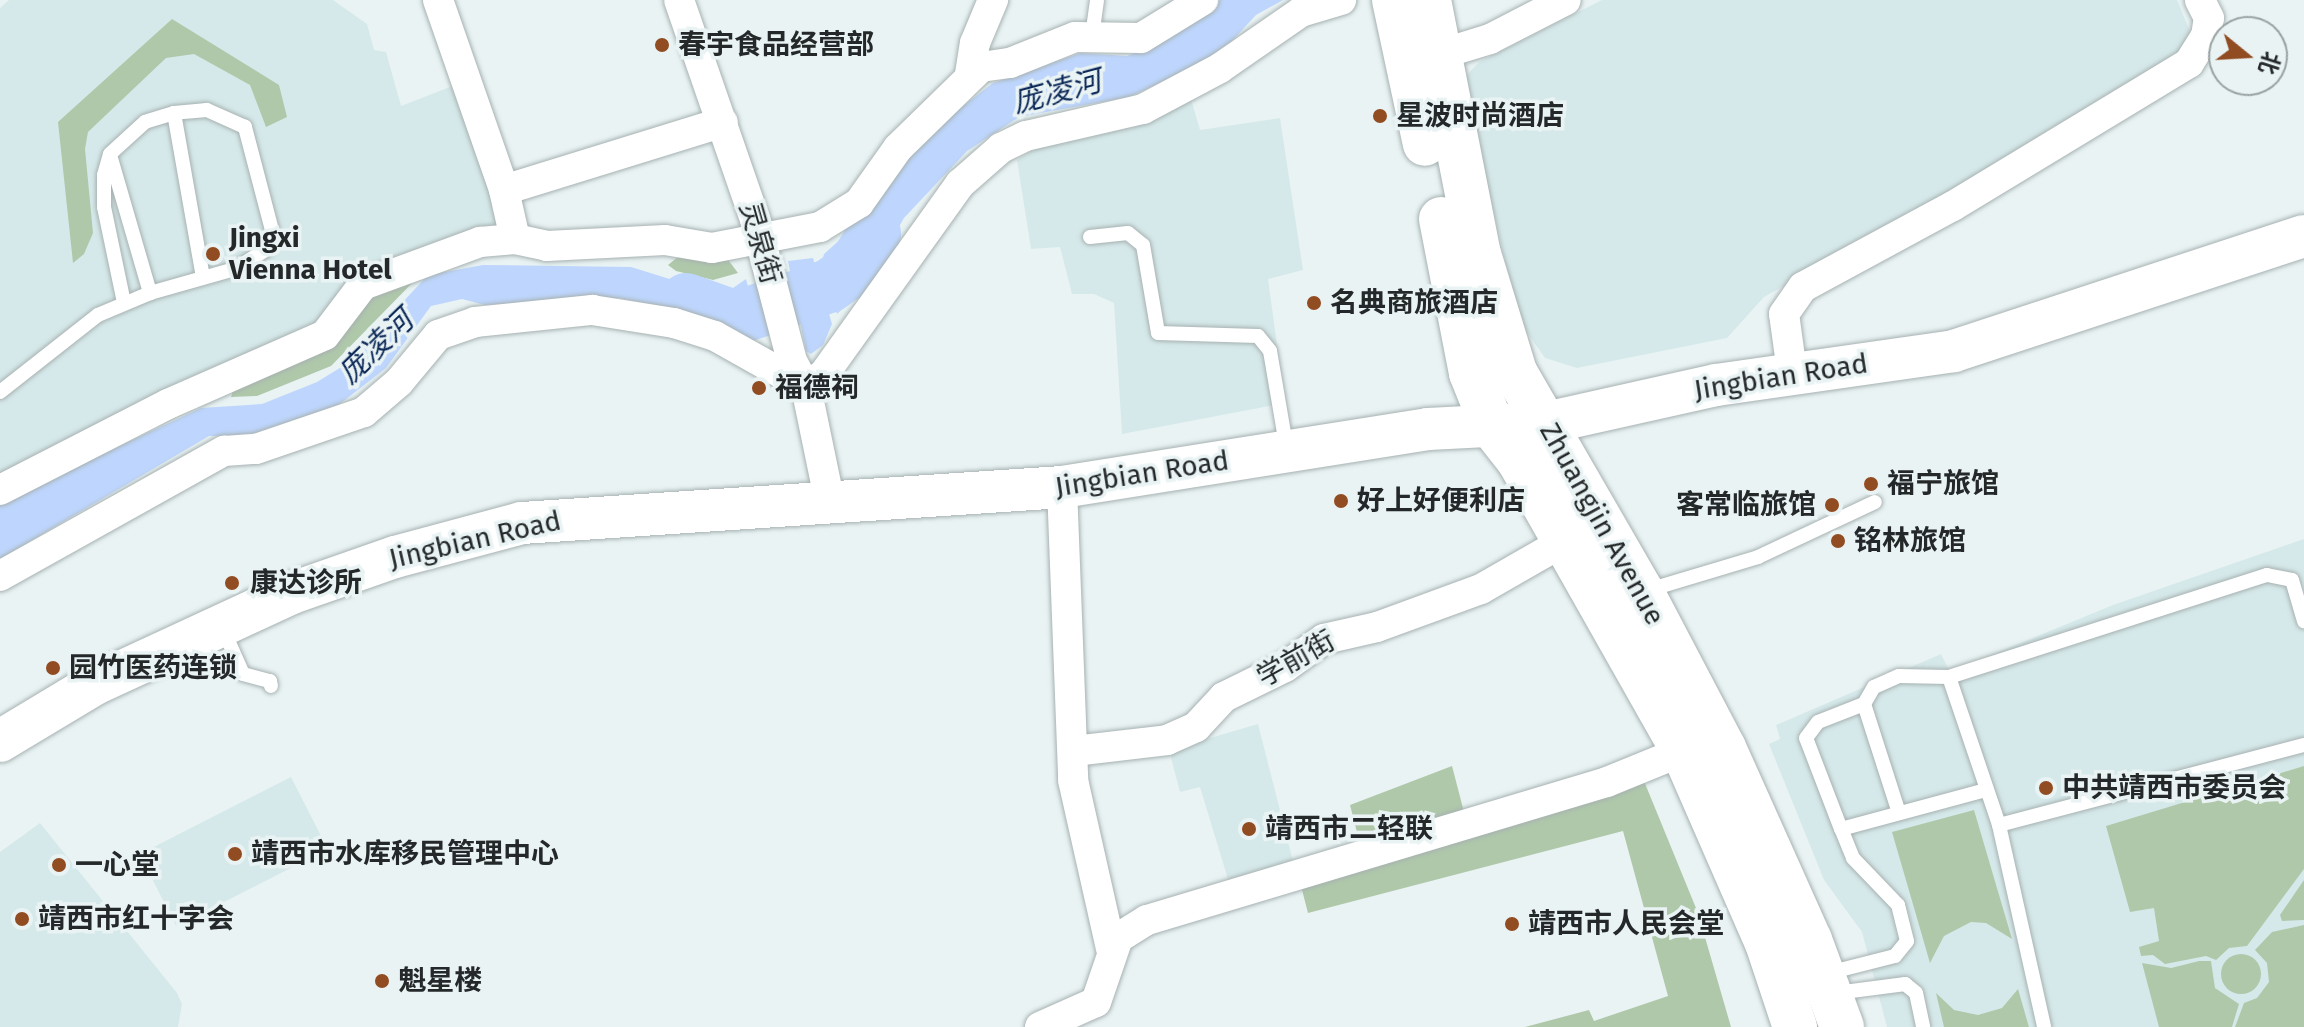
<!DOCTYPE html>
<html>
<head>
<meta charset="utf-8">
<style>
	body { margin:0 }
	#map { position:relative; width:2304px; height:1027px; overflow:hidden; background:#e9f3f4; font-family:"Fira Sans","Noto Sans SC",sans-serif }
	div>[style] { position:absolute }
	[style*='--x'] { left:calc(var(--x)*1px); top:calc(var(--y)*1px); width:calc(var(--w)*1px); rotate:calc(var(--a)*1deg) }
	.built>* { inset:0; background:#d6e9ea; transform-origin:0 0 }
	.green>* { inset:0; background:#afc8aa }
	.round { border-radius:50% }
	.water>* { inset:0; background:#bed6fd }
	.river>* { height:54px; margin:-27px; padding:0 27px; transform-origin:27px; border-radius:27px; background:#bed6fd }
	.roads { filter:drop-shadow(0 0 2px #a7b1b1) drop-shadow(0 0 2px #a7b1b1) }
	.service>* { height:14px; margin:-7px; padding:0 7px; transform-origin:7px; border-radius:7px; background:#fff }
	.minor>* { height:30px; margin:-15px; padding:0 15px; transform-origin:15px; border-radius:15px; background:#fff }
	.secondary>* { height:42px; margin:-21px; padding:0 21px; transform-origin:21px; border-radius:21px; background:#fff }
	.primary>* { height:44px; margin:-22px; padding:0 22px; transform-origin:22px; border-radius:22px; background:#fff }
	.dots>* { width:22px; height:22px; translate:-50% -50%; box-sizing:border-box; border:4px solid #e9f3f4; border-radius:50% }
	span { translate:-50% -50%; white-space:nowrap; text-align:center; line-height:1.15; -webkit-text-stroke:7px #e9f3f4; paint-order:stroke }
	.poi-label { font-size:28px; color:#242828; font-weight:700 }
	.left { translate:0 -50%; text-align:left }
	.right { translate:-100% -50%; text-align:right }
	.street-label { font-size:28px; color:#242828 }
	.water-label { font-size:30px; color:#0d2958; font-style:italic }
	.north { position:absolute; left:2208px; top:16px; width:80px; height:80px; box-sizing:border-box; background:#e9f3f4; border:2px solid #9aa2a2; border-radius:50%; rotate:108deg; font-size:22px; font-weight:700; line-height:32px; text-align:center; color:#242828 }
	.north::after { content:''; display:block; margin:auto; width:28px; height:36px; background:#914c22; clip-path:polygon(50% 0,100% 100%,50% 72%,0 100%) }
</style>
</head>
<body>
<div id="map">
	<div class="built">
		<div style="clip-path:polygon(9px 0,333px 0,367px 24px,374px 50px,386px 52px,401px 106px,455px 85px,500px 224px,335px 318px,0 485px,0 8px)"></div>
		<div style="clip-path:polygon(1602px 0,2177px 0,2193px 39px,2173px 65px,1764px 297px,1727px 338px,1577px 368px,1545px 358px,1519px 321px,1465px 88px,1466px 76px,1479px 62px)"></div>
		<div style="clip-path:polygon(1191px 99px,1200px 130px,1280px 118px,1303px 270px,1268px 279px,1285px 403px,1122px 434px,1114px 303px,1094px 294px,1072px 294px,1060px 247px,1031px 249px,1017px 160px,1040px 146px,1147px 122px)"></div>
		<div style="clip-path:polygon(2304px 539px,2304px 1027px,1887px 1027px,1862px 932px,1824px 880px,1769px 744px,1780px 739px,1776px 725px,1941px 654px,1950px 672px,2113px 605px)"></div>
		<div style="clip-path:polygon(1258px 724px,1294px 865px,1230px 886px,1200px 787px,1180px 792px,1169px 750px)"></div>
		<div style="left:291px;top:777px;width:81px;height:170px;rotate:63deg"></div>
		<div style="clip-path:polygon(40px 823px,177px 993px,182px 1004px,178px 1027px,0 1027px,0 852px)"></div>
	</div>
	<div class="green">
		<div style="clip-path:polygon(172px 19px,279px 85px,287px 117px,266px 127px,250px 85px,194px 54px,166px 58px,88px 132px,85px 149px,93px 233px,84px 254px,73px 263px,58px 122px)"></div>
		<div style="clip-path:polygon(679px 256px,726px 257px,738px 273px,713px 280px,676px 271px,668px 265px)"></div>
		<div style="clip-path:polygon(419px 276px,331px 366px,257px 396px,231px 397px,233px 391px,358px 301px)"></div>
		<div style="clip-path:polygon(1452px 766px,1464px 812px,1360px 844px,1350px 805px)"></div>
		<div style="clip-path:polygon(2304px 766px,2304px 869px,2247px 946px,2229px 948px,2216px 960px,2206px 956px,2165px 964px,2153px 955px,2141px 956px,2139px 947px,2159px 941px,2154px 908px,2130px 912px,2106px 826px)"></div>
		<div style="clip-path:polygon(1644px 781px,1698px 913px,1731px 1027px,1525px 1027px,1589px 1010px,1594px 1021px,1668px 996px,1623px 831px,1308px 913px,1301px 886px)"></div>
		<div style="clip-path:polygon(1974px 810px,2012px 939px,1986px 923px,1971px 922px,1944px 936px,1930px 963px,1892px 832px)"></div>
		<div style="clip-path:polygon(2304px 880px,2304px 920px,2282px 921px,2280px 915px)"></div>
		<div style="clip-path:polygon(2304px 925px,2304px 1027px,2235px 1027px,2244px 1003px,2257px 998px,2269px 982px,2267px 963px,2255px 950px,2272px 932px)"></div>
		<div class="round" style="left:2221px;top:954px;width:40px;height:40px"></div>
		<div style="clip-path:polygon(2199px 961px,2211px 961px,2215px 988px,2239px 1004px,2232px 1027px,2159px 1027px,2142px 963px,2171px 968px)"></div>
		<div style="clip-path:polygon(2018px 989px,2029px 1027px,1944px 1027px,1936px 993px,1954px 1010px,1978px 1015px,2002px 1008px)"></div>
	</div>
	<div class="water">
		<div style="clip-path:polygon(1220px 0,1283px 0,1256px 15px,1231px 42px,1193px 68px,1129px 97px,1019px 117px,967px 151px,904px 218px,861px 292px,837px 314px,822px 262px,824px 254px,853px 228px,922px 138px,993px 83px,1081px 53px,1127px 56px,1142px 50px)"></div>
		<div style="clip-path:polygon(813px 258px,832px 324px,823px 345px,811px 354px,806px 351px,788px 261px)"></div>
		<div style="clip-path:polygon(483px 265px,631px 267px,705px 290px,733px 288px,746px 279px,760px 330px,752px 338px,665px 307px,619px 298px,485px 305px,462px 299px,431px 306px,386px 368px,332px 410px,251px 436px,209px 436px,0 559px,0 502px,201px 408px,262px 404px,317px 382px,343px 366px,428px 275px)"></div>
	</div>
	<div class="river">
		<div style="--x:686;--y:300;--w:54;--a:19.4"></div>
		<div style="--x:737;--y:318;--w:97;--a:-19.2"></div>
		<div style="--x:829;--y:286;--w:29;--a:-35"></div>
		<div style="--x:853;--y:269;--w:41;--a:-59"></div>
	</div>
	<div class="roads">
		<div class="service">
			<div style="--x:1092;--y:36;--w:36;--a:-82"></div>
			<div style="--x:174;--y:113;--w:167;--a:80"></div>
			<div style="--x:110;--y:155;--w:144;--a:73.8"></div>
			<div style="--x:1090;--y:237;--w:38;--a:-6"></div>
			<div style="--x:1128;--y:233;--w:19;--a:39"></div>
			<div style="--x:1143;--y:245;--w:89;--a:80.3"></div>
			<div style="--x:1158;--y:333;--w:100;--a:1.7"></div>
			<div style="--x:1258;--y:336;--w:19;--a:51"></div>
			<div style="--x:1270;--y:351;--w:83;--a:80.3"></div>
			<div style="--x:0;--y:392;--w:125;--a:-38.2"></div>
			<div style="--x:98;--y:315;--w:56;--a:-22.9"></div>
			<div style="--x:150;--y:293;--w:88;--a:-15.8"></div>
			<div style="--x:235;--y:269;--w:39;--a:-32"></div>
			<div style="--x:268;--y:248;--w:15;--a:-70"></div>
			<div style="--x:273;--y:234;--w:111;--a:-104.7"></div>
			<div style="--x:245;--y:127;--w:42;--a:-155.9"></div>
			<div style="--x:207;--y:110;--w:33;--a:175"></div>
			<div style="--x:174;--y:113;--w:30;--a:163"></div>
			<div style="--x:145;--y:122;--w:47;--a:137.6"></div>
			<div style="--x:110;--y:154;--w:22;--a:106"></div>
			<div style="--x:104;--y:175;--w:32;--a:90"></div>
			<div style="--x:104;--y:207;--w:98;--a:78.2"></div>
			<div style="--x:1645;--y:591;--w:118;--a:-16.7"></div>
			<div style="--x:1758;--y:557;--w:129;--a:-25.2"></div>
			<div style="--x:223;--y:629;--w:49;--a:66"></div>
			<div style="--x:243;--y:674;--w:28;--a:15"></div>
			<div style="--x:270;--y:681;--w:5;--a:79"></div>
			<div style="--x:1949;--y:677;--w:156;--a:71.3"></div>
			<div style="--x:1999;--y:825;--w:207;--a:77.4"></div>
			<div style="--x:1864;--y:704;--w:111;--a:72.2"></div>
			<div style="--x:1999;--y:825;--w:315;--a:-14.7"></div>
			<div style="--x:1841;--y:829;--w:150;--a:-15.1"></div>
			<div style="--x:1828;--y:973;--w:69;--a:-14.2"></div>
			<div style="--x:1895;--y:956;--w:19;--a:-51"></div>
			<div style="--x:1907;--y:941;--w:37;--a:-104"></div>
			<div style="--x:1898;--y:905;--w:65;--a:-133.8"></div>
			<div style="--x:1853;--y:858;--w:31;--a:-112"></div>
			<div style="--x:1841;--y:829;--w:97;--a:-111"></div>
			<div style="--x:1806;--y:738;--w:20;--a:-53"></div>
			<div style="--x:1818;--y:722;--w:49;--a:-21.4"></div>
			<div style="--x:1864;--y:704;--w:20;--a:-60"></div>
			<div style="--x:1874;--y:687;--w:27;--a:-24"></div>
			<div style="--x:1899;--y:676;--w:50;--a:1.1"></div>
			<div style="--x:1949;--y:677;--w:334;--a:-17.8"></div>
			<div style="--x:2267;--y:575;--w:25;--a:11"></div>
			<div style="--x:2292;--y:580;--w:43;--a:73.7"></div>
			<div style="--x:1836;--y:993;--w:70;--a:-7.4"></div>
			<div style="--x:1905;--y:984;--w:14;--a:39"></div>
			<div style="--x:1916;--y:993;--w:35;--a:78"></div>
		</div>
		<div class="minor">
			<div style="--x:438;--y:0;--w:201;--a:70.8"></div>
			<div style="--x:504;--y:190;--w:50;--a:77.3"></div>
			<div style="--x:679;--y:0;--w:232;--a:70.9"></div>
			<div style="--x:755;--y:219;--w:147;--a:75.4"></div>
			<div style="--x:792;--y:361;--w:30;--a:62"></div>
			<div style="--x:806;--y:387;--w:103;--a:78.3"></div>
			<div style="--x:1438;--y:55;--w:54;--a:-17.1"></div>
			<div style="--x:1490;--y:39;--w:85;--a:-27.2"></div>
			<div style="--x:970;--y:74;--w:31;--a:-81"></div>
			<div style="--x:975;--y:43;--w:47;--a:-67.3"></div>
			<div style="--x:504;--y:190;--w:229;--a:-17.2"></div>
			<div style="--x:1790;--y:357;--w:43;--a:-97.9"></div>
			<div style="--x:1784;--y:314;--w:33;--a:-55"></div>
			<div style="--x:1803;--y:287;--w:170;--a:-28.4"></div>
			<div style="--x:1953;--y:206;--w:276;--a:-31.2"></div>
			<div style="--x:2189;--y:63;--w:32;--a:-58"></div>
			<div style="--x:2206;--y:36;--w:18;--a:-81"></div>
			<div style="--x:2209;--y:18;--w:20;--a:-117"></div>
			<div style="--x:1062;--y:487;--w:293;--a:87.8"></div>
			<div style="--x:1073;--y:780;--w:173;--a:77.3"></div>
			<div style="--x:0;--y:490;--w:189;--a:-27.1"></div>
			<div style="--x:168;--y:404;--w:171;--a:-23.7"></div>
			<div style="--x:325;--y:335;--w:63;--a:-52.8"></div>
			<div style="--x:363;--y:285;--w:125;--a:-20.2"></div>
			<div style="--x:480;--y:242;--w:35;--a:-5"></div>
			<div style="--x:515;--y:239;--w:33;--a:12"></div>
			<div style="--x:547;--y:246;--w:118;--a:-2.9"></div>
			<div style="--x:665;--y:240;--w:48;--a:9.7"></div>
			<div style="--x:712;--y:248;--w:110;--a:-11"></div>
			<div style="--x:820;--y:227;--w:46;--a:-31.6"></div>
			<div style="--x:859;--y:203;--w:67;--a:-54.7"></div>
			<div style="--x:898;--y:148;--w:116;--a:-44.3"></div>
			<div style="--x:981;--y:67;--w:29;--a:-8"></div>
			<div style="--x:1010;--y:63;--w:70;--a:-21.8"></div>
			<div style="--x:1075;--y:37;--w:66;--a:0.9"></div>
			<div style="--x:1141;--y:38;--w:73;--a:-31.5"></div>
			<div style="--x:0;--y:576;--w:257;--a:-29.2"></div>
			<div style="--x:224;--y:451;--w:32;--a:-4"></div>
			<div style="--x:256;--y:449;--w:114;--a:-18.9"></div>
			<div style="--x:364;--y:412;--w:46;--a:-40.6"></div>
			<div style="--x:399;--y:382;--w:61;--a:-50.3"></div>
			<div style="--x:438;--y:335;--w:39;--a:-19"></div>
			<div style="--x:475;--y:322;--w:118;--a:-5.9"></div>
			<div style="--x:592;--y:310;--w:83;--a:9"></div>
			<div style="--x:674;--y:323;--w:43;--a:17.6"></div>
			<div style="--x:715;--y:336;--w:104;--a:29.3"></div>
			<div style="--x:806;--y:387;--w:22;--a:-36"></div>
			<div style="--x:824;--y:374;--w:234;--a:-54.4"></div>
			<div style="--x:960;--y:184;--w:55;--a:-41.3"></div>
			<div style="--x:1001;--y:148;--w:28;--a:-26"></div>
			<div style="--x:1026;--y:136;--w:120;--a:-13"></div>
			<div style="--x:1143;--y:109;--w:87;--a:-28"></div>
			<div style="--x:1220;--y:68;--w:98;--a:-34.7"></div>
			<div style="--x:1301;--y:12;--w:42;--a:-16.7"></div>
			<div style="--x:1074;--y:751;--w:94;--a:-6.7"></div>
			<div style="--x:1167;--y:740;--w:32;--a:-24"></div>
			<div style="--x:1196;--y:727;--w:41;--a:-47"></div>
			<div style="--x:1224;--y:697;--w:68;--a:-26.2"></div>
			<div style="--x:1285;--y:667;--w:48;--a:-35.7"></div>
			<div style="--x:1324;--y:639;--w:54;--a:-12.8"></div>
			<div style="--x:1377;--y:627;--w:111;--a:-20.1"></div>
			<div style="--x:1481;--y:589;--w:95;--a:-29.8"></div>
			<div style="--x:1040;--y:1027;--w:61;--a:-24.1"></div>
			<div style="--x:1096;--y:1002;--w:68;--a:-71"></div>
			<div style="--x:1118;--y:938;--w:34;--a:-32"></div>
			<div style="--x:1147;--y:920;--w:480;--a:-16.7"></div>
			<div style="--x:1607;--y:782;--w:82;--a:-22.2"></div>
		</div>
		<div class="secondary">
			<div style="--x:0;--y:741;--w:111;--a:-31"></div>
			<div style="--x:95;--y:684;--w:217;--a:-24.8"></div>
			<div style="--x:292;--y:593;--w:109;--a:-19.3"></div>
			<div style="--x:395;--y:557;--w:131;--a:-15"></div>
			<div style="--x:522;--y:523;--w:541;--a:-3.81"></div>
			<div style="--x:1062;--y:487;--w:371;--a:-9"></div>
			<div style="--x:1428;--y:429;--w:118;--a:-2.9"></div>
			<div style="--x:1546;--y:423;--w:174;--a:-12.6"></div>
			<div style="--x:1716;--y:385;--w:240;--a:-8.1"></div>
			<div style="--x:1954;--y:351;--w:368;--a:-18.2"></div>
		</div>
		<div class="primary">
			<div style="--x:1394;--y:0;--w:147;--a:77.9"></div>
			<div style="--x:1429;--y:0;--w:259;--a:78.9"></div>
			<div style="--x:1479;--y:254;--w:123;--a:73"></div>
			<div style="--x:1515;--y:372;--w:254;--a:60"></div>
			<div style="--x:1642;--y:592;--w:176;--a:62.3"></div>
			<div style="--x:1724;--y:748;--w:210;--a:65.9"></div>
			<div style="--x:1810;--y:940;--w:93;--a:69.8"></div>
			<div style="--x:1441;--y:219;--w:157;--a:79"></div>
			<div style="--x:1471;--y:373;--w:59;--a:68.2"></div>
			<div style="--x:1493;--y:428;--w:42;--a:51.8"></div>
			<div style="--x:1519;--y:461;--w:333;--a:60.5"></div>
			<div style="--x:1683;--y:751;--w:210;--a:66.4"></div>
			<div style="--x:1767;--y:943;--w:89;--a:71.6"></div>
		</div>
	</div>
	<div class="dots">
		<div style="left:662px;top:45px;background:#914c22"></div>
		<div style="left:1380px;top:116px;background:#914c22"></div>
		<div style="left:213px;top:254px;background:#914c22"></div>
		<div style="left:1314px;top:303px;background:#914c22"></div>
		<div style="left:759px;top:388px;background:#914c22"></div>
		<div style="left:1871px;top:484px;background:#914c22"></div>
		<div style="left:1341px;top:501px;background:#914c22"></div>
		<div style="left:1832px;top:505px;background:#914c22"></div>
		<div style="left:1838px;top:541px;background:#914c22"></div>
		<div style="left:232px;top:583px;background:#914c22"></div>
		<div style="left:53px;top:668px;background:#914c22"></div>
		<div style="left:2046px;top:788px;background:#914c22"></div>
		<div style="left:1249px;top:829px;background:#914c22"></div>
		<div style="left:235px;top:854px;background:#914c22"></div>
		<div style="left:59px;top:865px;background:#914c22"></div>
		<div style="left:22px;top:919px;background:#914c22"></div>
		<div style="left:1512px;top:924px;background:#914c22"></div>
		<div style="left:382px;top:981px;background:#914c22"></div>
	</div>
	<div class="poi-label">
		<span class="left" style="left:678px;top:45px">春宇食品经营部</span>
		<span class="left" style="left:1396px;top:116px">星波时尚酒店</span>
		<span class="left" style="left:229px;top:254px">Jingxi<br>Vienna Hotel</span>
		<span class="left" style="left:1330px;top:303px">名典商旅酒店</span>
		<span class="left" style="left:775px;top:388px">福德祠</span>
		<span class="left" style="left:1887px;top:484px">福宁旅馆</span>
		<span class="left" style="left:1357px;top:501px">好上好便利店</span>
		<span class="right" style="left:1816px;top:505px">客常临旅馆</span>
		<span class="left" style="left:1854px;top:541px">铭林旅馆</span>
		<span class="left" style="left:250px;top:583px">康达诊所</span>
		<span class="left" style="left:69px;top:668px">园竹医药连锁</span>
		<span class="left" style="left:2062px;top:788px">中共靖西市委员会</span>
		<span class="left" style="left:1265px;top:829px">靖西市二轻联</span>
		<span class="left" style="left:251px;top:854px">靖西市水库移民管理中心</span>
		<span class="left" style="left:75px;top:865px">一心堂</span>
		<span class="left" style="left:38px;top:919px">靖西市红十字会</span>
		<span class="left" style="left:1528px;top:924px">靖西市人民会堂</span>
		<span class="left" style="left:398px;top:981px">魁星楼</span>
	</div>
	<div class="street-label">
		<span style="left:760px;top:243px;rotate:74deg">灵泉街</span>
		<span style="left:1781px;top:377px;rotate:-9deg">Jingbian Road</span>
		<span style="left:1142px;top:474px;rotate:-9deg">Jingbian Road</span>
		<span style="left:1602px;top:524px;rotate:61deg">Zhuangjin Avenue</span>
		<span style="left:475px;top:540px;rotate:-13deg">Jingbian Road</span>
		<span style="left:1296px;top:659px;rotate:-29deg">学前街</span>
	</div>
	<div class="water-label">
		<span style="left:1057px;top:92px;rotate:-15deg">庞凌河</span>
		<span style="left:376px;top:347px;rotate:-44deg">庞凌河</span>
	</div>
	<div class="north">北</div>
</div>
</body>
</html>
